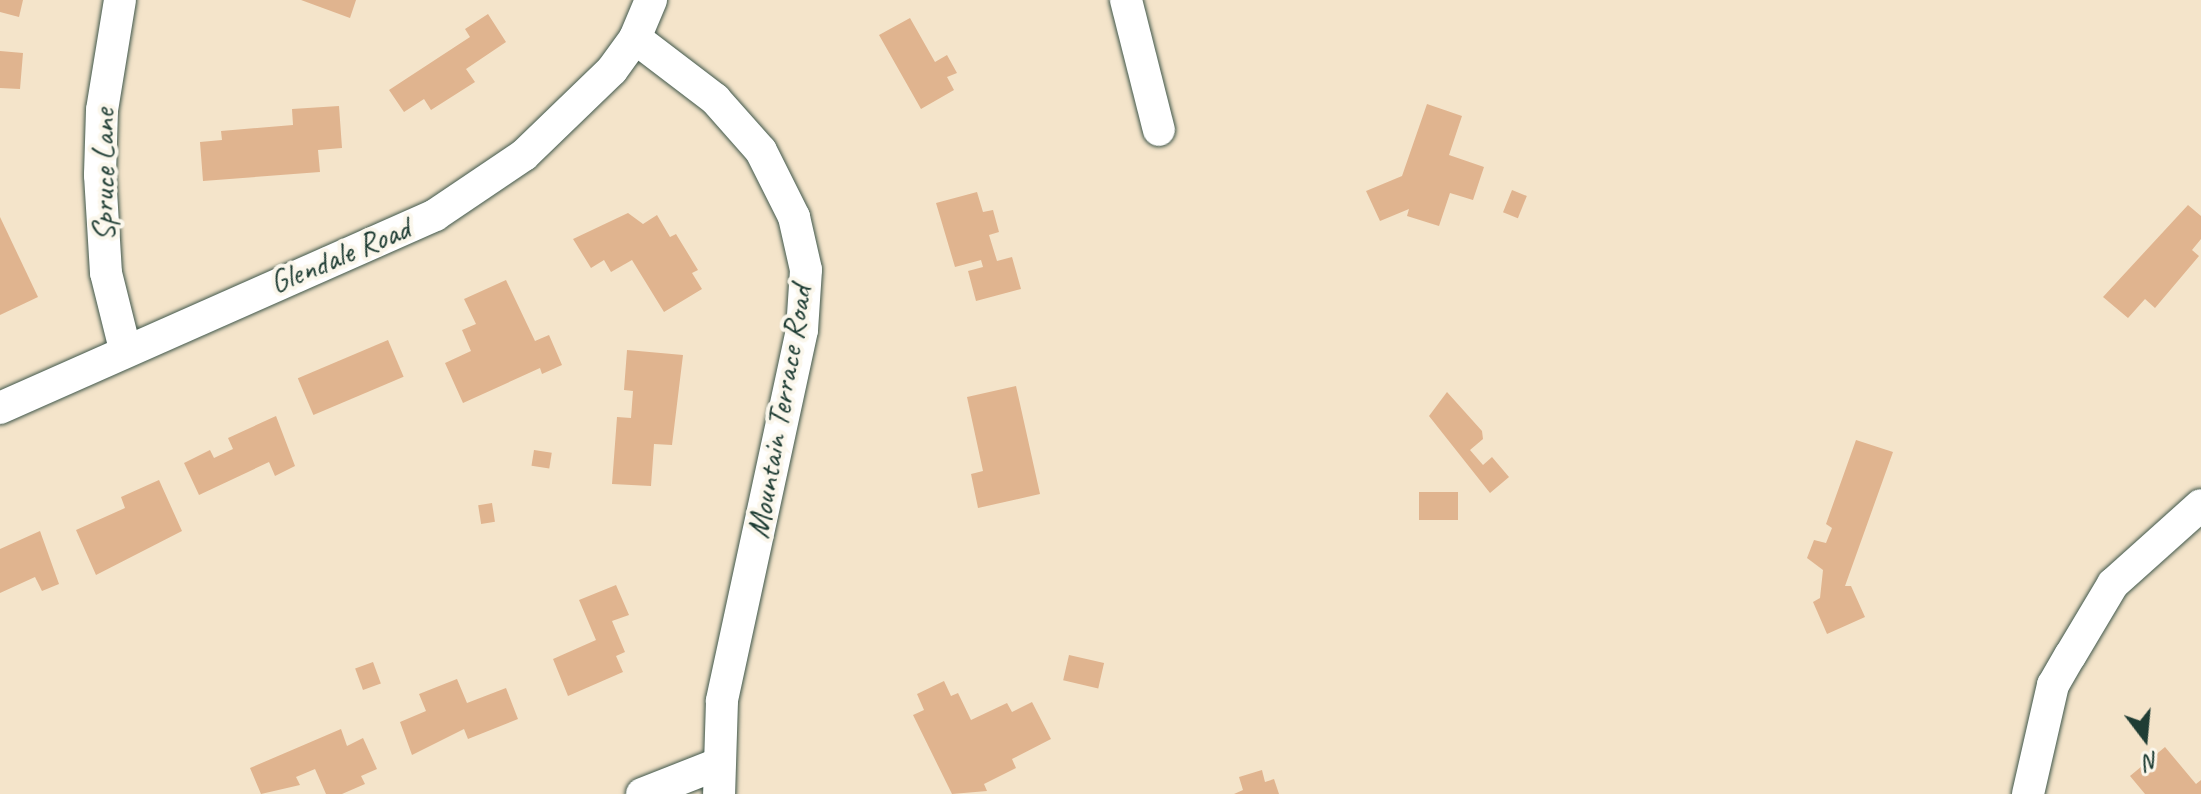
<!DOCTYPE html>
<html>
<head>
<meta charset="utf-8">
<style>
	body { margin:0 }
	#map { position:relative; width:2201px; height:794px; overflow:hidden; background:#f4e4ca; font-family:Caveat,sans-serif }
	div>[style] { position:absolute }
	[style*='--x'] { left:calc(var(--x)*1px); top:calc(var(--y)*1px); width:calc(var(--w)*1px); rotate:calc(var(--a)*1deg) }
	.building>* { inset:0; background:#e0b48f; transform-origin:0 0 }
	.roads { filter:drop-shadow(0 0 2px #3f564a) drop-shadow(0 0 2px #3f564a) }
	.minor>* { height:32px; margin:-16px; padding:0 16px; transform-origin:16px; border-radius:16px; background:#fff }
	span { translate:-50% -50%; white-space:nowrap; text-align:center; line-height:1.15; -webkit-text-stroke:8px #fbf7ec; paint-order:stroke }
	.street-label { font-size:32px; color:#1f3d34 }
	.north { position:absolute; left:2105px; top:698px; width:80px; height:80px; -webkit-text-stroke:6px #fbf7ec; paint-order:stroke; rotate:164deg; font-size:22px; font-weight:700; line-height:32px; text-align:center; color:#1f3d34 }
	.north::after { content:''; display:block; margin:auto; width:28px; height:36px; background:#1f3d34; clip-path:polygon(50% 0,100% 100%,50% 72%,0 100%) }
</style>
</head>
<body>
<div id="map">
	<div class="building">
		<div style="clip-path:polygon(0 0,23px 0,19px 17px,0 12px)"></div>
		<div style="clip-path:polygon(301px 0,356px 0,350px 18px)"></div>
		<div style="clip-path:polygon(488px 14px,506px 42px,466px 69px,475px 82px,431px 110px,424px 99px,404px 112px,389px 90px,470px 37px,465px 29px)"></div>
		<div style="clip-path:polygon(910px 18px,935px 62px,947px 55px,957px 73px,947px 77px,954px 90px,921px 109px,879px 35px)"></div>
		<div style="clip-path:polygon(0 51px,23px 53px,20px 89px,0 88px)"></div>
		<div style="clip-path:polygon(1427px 104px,1462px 116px,1449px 155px,1484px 167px,1473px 200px,1450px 193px,1439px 226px,1407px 216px,1409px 209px,1380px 221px,1366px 191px,1402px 176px)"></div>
		<div style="clip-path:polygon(339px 106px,342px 148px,318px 150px,320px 172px,203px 181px,200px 142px,222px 140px,221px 131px,293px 125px,292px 109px)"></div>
		<div style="left:1512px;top:190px;width:16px;height:24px;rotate:22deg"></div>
		<div style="clip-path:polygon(977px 192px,983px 212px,993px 210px,999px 232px,989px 235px,997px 261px,1012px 257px,1021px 289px,976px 301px,968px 271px,983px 267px,981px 260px,955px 267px,936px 203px)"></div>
		<div style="clip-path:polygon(2188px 205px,2201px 216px,2201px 239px,2192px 250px,2199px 256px,2155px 308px,2145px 299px,2128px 318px,2103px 297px)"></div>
		<div style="clip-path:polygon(628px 213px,643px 224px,657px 215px,670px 237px,676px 234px,698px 270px,692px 273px,702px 289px,664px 312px,632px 260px,611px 272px,604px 260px,591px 268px,573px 239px)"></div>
		<div style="clip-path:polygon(0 217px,38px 297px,0 315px)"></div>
		<div style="clip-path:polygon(506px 280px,535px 341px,549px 335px,562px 365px,542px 374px,540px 368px,463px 403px,445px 363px,471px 351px,462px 330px,476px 324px,464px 299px)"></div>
		<div style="left:388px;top:340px;width:40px;height:98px;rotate:67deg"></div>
		<div style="clip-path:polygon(627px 350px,683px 355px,672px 445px,654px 444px,651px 486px,612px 484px,617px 417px,631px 418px,633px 391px,624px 390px)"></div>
		<div style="clip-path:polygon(1016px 386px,1040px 494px,978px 508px,971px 474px,983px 471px,967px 397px)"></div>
		<div style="clip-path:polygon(1447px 392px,1482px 431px,1483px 439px,1470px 450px,1483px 465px,1492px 457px,1509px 477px,1490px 493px,1429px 416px)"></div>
		<div style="clip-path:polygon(276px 416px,295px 466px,275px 476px,269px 462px,199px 495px,184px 463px,210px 450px,214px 458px,233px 449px,228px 438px)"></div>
		<div style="clip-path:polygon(1856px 440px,1893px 452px,1845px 586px,1851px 586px,1865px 617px,1827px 634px,1813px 602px,1820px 598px,1823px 570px,1807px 558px,1814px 540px,1826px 543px,1832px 528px,1826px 524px)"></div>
		<div style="left:534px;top:450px;width:18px;height:16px;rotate:9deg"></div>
		<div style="clip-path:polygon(159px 480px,182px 531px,96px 575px,76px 530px,125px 508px,121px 497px)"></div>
		<div style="left:1419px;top:492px;width:39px;height:28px"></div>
		<div style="left:492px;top:503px;width:19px;height:14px;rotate:81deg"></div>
		<div style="clip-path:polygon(40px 531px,59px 584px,42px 591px,35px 577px,0 593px,0 549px)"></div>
		<div style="clip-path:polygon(616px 585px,629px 615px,612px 621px,625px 652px,616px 656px,623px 672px,568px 696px,553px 659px,596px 640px,579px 600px)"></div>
		<div style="left:1069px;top:655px;width:36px;height:26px;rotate:13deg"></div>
		<div style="left:373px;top:662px;width:23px;height:19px;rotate:70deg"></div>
		<div style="clip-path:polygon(457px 679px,467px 703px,506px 688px,518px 719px,468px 739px,464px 729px,412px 755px,400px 722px,426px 711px,419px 694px)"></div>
		<div style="clip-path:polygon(944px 681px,951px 696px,958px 693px,971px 720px,1007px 703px,1012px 712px,1032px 702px,1051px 739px,1012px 759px,1016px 768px,984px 784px,987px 791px,952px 794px,913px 715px,924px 710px,917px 694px)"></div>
		<div style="clip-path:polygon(341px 729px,347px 746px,363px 738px,377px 769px,361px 776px,365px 784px,342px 794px,326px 794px,315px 769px,296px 777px,300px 785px,261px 794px,250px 768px)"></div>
		<div style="clip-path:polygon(2165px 747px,2196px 784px,2201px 780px,2201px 794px,2145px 794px,2130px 776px)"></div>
		<div style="clip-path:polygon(1262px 770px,1265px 782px,1274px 779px,1279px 794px,1234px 794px,1243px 790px,1239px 777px)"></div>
	</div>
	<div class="roads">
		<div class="minor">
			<div style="--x:120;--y:0;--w:111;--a:99.3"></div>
			<div style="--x:102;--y:110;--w:65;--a:91.8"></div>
			<div style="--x:100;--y:175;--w:98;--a:86.5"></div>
			<div style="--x:106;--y:273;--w:78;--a:76"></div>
			<div style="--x:651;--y:0;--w:41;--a:112.8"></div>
			<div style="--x:635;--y:38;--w:101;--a:37.3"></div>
			<div style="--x:715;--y:99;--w:69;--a:48.5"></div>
			<div style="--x:761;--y:151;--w:74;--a:63.4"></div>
			<div style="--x:794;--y:217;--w:54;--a:77.2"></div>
			<div style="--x:806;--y:270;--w:60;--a:93.8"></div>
			<div style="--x:802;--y:330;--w:380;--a:102.2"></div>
			<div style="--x:722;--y:701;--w:93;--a:91.8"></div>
			<div style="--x:1126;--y:0;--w:134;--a:75.8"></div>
			<div style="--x:0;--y:408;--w:476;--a:-23.9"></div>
			<div style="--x:435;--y:215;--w:107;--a:-34"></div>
			<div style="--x:524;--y:155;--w:122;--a:-44"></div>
			<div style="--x:612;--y:70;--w:39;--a:-54"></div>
			<div style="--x:642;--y:794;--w:82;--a:-21.5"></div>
			<div style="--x:2028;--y:794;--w:112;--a:-77.1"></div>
			<div style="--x:2053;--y:685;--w:34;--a:-60"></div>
			<div style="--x:2070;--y:656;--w:84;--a:-59.2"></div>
			<div style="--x:2113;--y:584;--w:118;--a:-41.9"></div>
		</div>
	</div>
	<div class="street-label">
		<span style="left:104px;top:175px;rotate:-90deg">Spruce Lane</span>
		<span style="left:340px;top:256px;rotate:-23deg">Glendale Road</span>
		<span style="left:780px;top:412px;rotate:-80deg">Mountain Terrace Road</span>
	</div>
	<div class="north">N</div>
</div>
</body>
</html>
